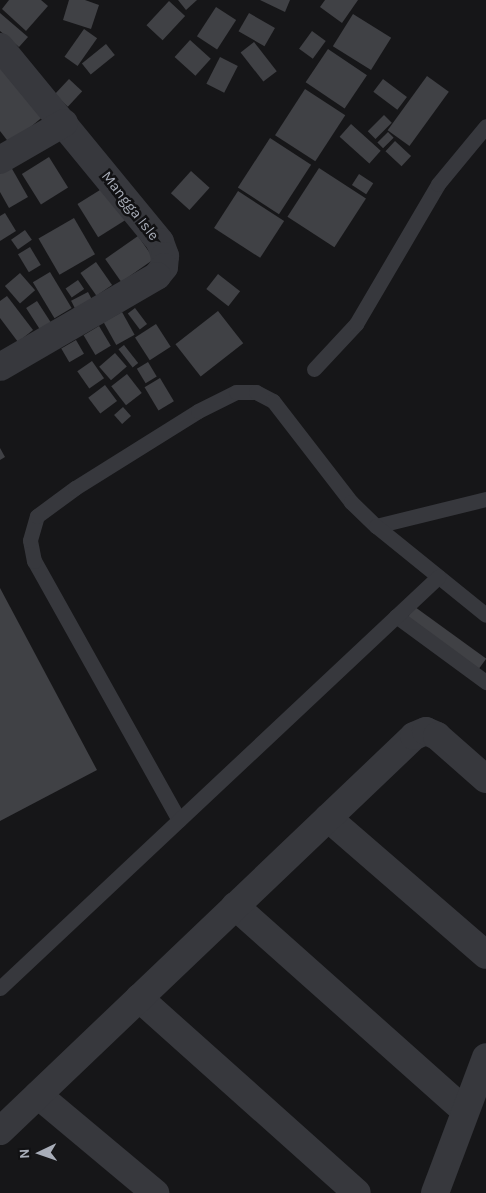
<!DOCTYPE html>
<html>
<head>
<meta charset="utf-8">
<style>
	body { margin:0 }
	#map { position:relative; width:486px; height:1193px; overflow:hidden; background:#161618; font-family:Karla,sans-serif }
	div>[style] { position:absolute }
	[style*='--x'] { left:calc(var(--x)*1px); top:calc(var(--y)*1px); width:calc(var(--w)*1px); rotate:calc(var(--a)*1deg) }
	.building>* { inset:0; background:#404145; transform-origin:0 0 }
	.service>* { height:15px; margin:-7.5px; padding:0 7.5px; transform-origin:7.5px; border-radius:7.5px; background:#37383d }
	.minor>* { height:28px; margin:-14px; padding:0 14px; transform-origin:14px; border-radius:14px; background:#37383d }
	span { translate:-50% -50%; white-space:nowrap; text-align:center; line-height:1.15; -webkit-text-stroke:5px #111113; paint-order:stroke }
	.street-label { font-size:15px; color:#a8adb8 }
	.north { position:absolute; left:15px; top:1128px; width:50px; height:50px; -webkit-text-stroke:4px #111113; paint-order:stroke; rotate:267deg; font-size:14px; font-weight:700; line-height:20px; text-align:center; color:#a8adb8 }
	.north::after { content:''; display:block; margin:auto; width:18px; height:22px; background:#a8adb8; clip-path:polygon(50% 0,100% 100%,50% 72%,0 100%) }
</style>
</head>
<body>
<div id="map">
	<div class="building">
		<div style="clip-path:polygon(9px 0,41px 0,48px 6px,26px 31px,2px 9px)"></div>
		<div style="clip-path:polygon(69px 0,85px 0,99px 5px,91px 29px,63px 20px)"></div>
		<div style="clip-path:polygon(178px 0,197px 0,186px 10px)"></div>
		<div style="clip-path:polygon(260px 0,290px 0,285px 12px)"></div>
		<div style="clip-path:polygon(325px 0,358px 0,342px 23px,320px 7px)"></div>
		<div style="left:169px;top:1px;width:22px;height:33px;rotate:43deg"></div>
		<div style="left:216px;top:7px;width:24px;height:35px;rotate:33deg"></div>
		<div style="clip-path:polygon(0 13px,28px 37px,19px 47px,0 31px)"></div>
		<div style="left:249px;top:13px;width:30px;height:21px;rotate:30deg"></div>
		<div style="left:353px;top:14px;width:45px;height:38px;rotate:32deg"></div>
		<div style="left:84px;top:29px;width:16px;height:34px;rotate:35deg"></div>
		<div style="left:312px;top:31px;width:17px;height:22px;rotate:36deg"></div>
		<div style="left:190px;top:40px;width:28px;height:23px;rotate:42deg"></div>
		<div style="left:254px;top:42px;width:37px;height:17px;rotate:52deg"></div>
		<div style="left:106px;top:44px;width:14px;height:31px;rotate:51deg"></div>
		<div style="left:328px;top:49px;width:47px;height:40px;rotate:34deg"></div>
		<div style="left:220px;top:57px;width:20px;height:30px;rotate:27deg"></div>
		<div style="clip-path:polygon(0 63px,45px 115px,10px 144px,0 131px)"></div>
		<div style="left:427px;top:76px;width:27px;height:67px;rotate:36deg"></div>
		<div style="left:69px;top:79px;width:18px;height:21px;rotate:43deg"></div>
		<div style="left:383px;top:79px;width:30px;height:16px;rotate:37deg"></div>
		<div style="left:305px;top:89px;width:48px;height:55px;rotate:33deg"></div>
		<div style="left:384px;top:115px;width:11px;height:23px;rotate:45deg"></div>
		<div style="left:351px;top:124px;width:40px;height:17px;rotate:42deg"></div>
		<div style="left:388px;top:132px;width:8px;height:15px;rotate:45deg"></div>
		<div style="left:270px;top:138px;width:49px;height:59px;rotate:33deg"></div>
		<div style="left:395px;top:141px;width:22px;height:14px;rotate:43deg"></div>
		<div style="left:49px;top:157px;width:36px;height:32px;rotate:58deg"></div>
		<div style="clip-path:polygon(11px 167px,28px 197px,9px 208px,0 192px,0 173px)"></div>
		<div style="left:319px;top:168px;width:56px;height:58px;rotate:33deg"></div>
		<div style="left:191px;top:171px;width:25px;height:30px;rotate:42deg"></div>
		<div style="left:359px;top:174px;width:17px;height:13px;rotate:33deg"></div>
		<div style="left:108px;top:185px;width:39px;height:36px;rotate:58deg"></div>
		<div style="left:238px;top:191px;width:55px;height:44px;rotate:33deg"></div>
		<div style="clip-path:polygon(5px 213px,16px 231px,0 241px,0 216px)"></div>
		<div style="left:74px;top:218px;width:42px;height:41px;rotate:60deg"></div>
		<div style="left:25px;top:230px;width:12px;height:17px;rotate:55deg"></div>
		<div style="left:138px;top:236px;width:28px;height:40px;rotate:55deg"></div>
		<div style="left:30px;top:247px;width:21px;height:14px;rotate:59deg"></div>
		<div style="left:96px;top:262px;width:28px;height:19px;rotate:55deg"></div>
		<div style="left:50px;top:272px;width:42px;height:20px;rotate:59deg"></div>
		<div style="left:20px;top:273px;width:23px;height:20px;rotate:49deg"></div>
		<div style="left:218px;top:274px;width:28px;height:19px;rotate:38deg"></div>
		<div style="left:78px;top:280px;width:11px;height:15px;rotate:56deg"></div>
		<div style="left:88px;top:292px;width:11px;height:19px;rotate:63deg"></div>
		<div style="clip-path:polygon(7px 296px,33px 330px,18px 342px,0 318px,0 301px)"></div>
		<div style="left:37px;top:301px;width:27px;height:13px;rotate:57deg"></div>
		<div style="left:135px;top:308px;width:20px;height:9px;rotate:53deg"></div>
		<div style="left:218px;top:311px;width:41px;height:54px;rotate:52deg"></div>
		<div style="left:122px;top:312px;width:26px;height:21px;rotate:61deg"></div>
		<div style="left:156px;top:324px;width:27px;height:25px;rotate:57deg"></div>
		<div style="left:99px;top:326px;width:23px;height:18px;rotate:59deg"></div>
		<div style="left:76px;top:340px;width:16px;height:17px;rotate:60deg"></div>
		<div style="left:124px;top:345px;width:23px;height:7px;rotate:52deg"></div>
		<div style="left:115px;top:353px;width:18px;height:21px;rotate:49deg"></div>
		<div style="left:92px;top:361px;width:21px;height:18px;rotate:55deg"></div>
		<div style="left:148px;top:362px;width:17px;height:13px;rotate:59deg"></div>
		<div style="left:127px;top:374px;width:24px;height:20px;rotate:52deg"></div>
		<div style="left:160px;top:378px;width:27px;height:18px;rotate:59deg"></div>
		<div style="left:105px;top:385px;width:20px;height:21px;rotate:53deg"></div>
		<div style="left:123px;top:407px;width:12px;height:12px;rotate:48deg"></div>
		<div style="clip-path:polygon(0 448px,5px 457px,0 460px)"></div>
		<div style="clip-path:polygon(0 588px,97px 770px,0 821px)"></div>
		<div style="left:415px;top:607px;width:88px;height:13px;rotate:36deg"></div>
	</div>
	<div class="service">
		<div style="--x:314;--y:369;--w:62;--a:-47"></div>
		<div style="--x:356;--y:324;--w:162;--a:-59.6"></div>
		<div style="--x:438;--y:184;--w:75;--a:-50.4"></div>
		<div style="--x:376;--y:526;--w:113;--a:-13.8"></div>
		<div style="--x:396;--y:616;--w:112;--a:36.3"></div>
		<div style="--x:179;--y:820;--w:297;--a:-119.2"></div>
		<div style="--x:34;--y:561;--w:21;--a:-101"></div>
		<div style="--x:30;--y:540;--w:25;--a:-74"></div>
		<div style="--x:37;--y:516;--w:47;--a:-36.4"></div>
		<div style="--x:75;--y:488;--w:145;--a:-32"></div>
		<div style="--x:198;--y:411;--w:42;--a:-26.6"></div>
		<div style="--x:236;--y:392;--w:20;--a:0"></div>
		<div style="--x:256;--y:392;--w:19;--a:28"></div>
		<div style="--x:273;--y:401;--w:128;--a:52.3"></div>
		<div style="--x:351;--y:502;--w:35;--a:44"></div>
		<div style="--x:376;--y:526;--w:141;--a:39"></div>
		<div style="--x:0;--y:988;--w:601;--a:-43.18"></div>
	</div>
	<div class="minor">
		<div style="--x:0;--y:47;--w:252;--a:50.6"></div>
		<div style="--x:160;--y:242;--w:15;--a:70"></div>
		<div style="--x:165;--y:256;--w:11;--a:95"></div>
		<div style="--x:164;--y:267;--w:11;--a:128"></div>
		<div style="--x:157;--y:276;--w:181;--a:149.9"></div>
		<div style="--x:0;--y:160;--w:74;--a:-30"></div>
		<div style="--x:328;--y:818;--w:209;--a:40.9"></div>
		<div style="--x:235;--y:906;--w:308;--a:41.7"></div>
		<div style="--x:139;--y:998;--w:292;--a:41.8"></div>
		<div style="--x:38;--y:1095;--w:153;--a:39.9"></div>
		<div style="--x:0;--y:1131;--w:572;--a:-43.65"></div>
		<div style="--x:414;--y:736;--w:13;--a:-23"></div>
		<div style="--x:426;--y:731;--w:12;--a:24"></div>
		<div style="--x:437;--y:736;--w:65;--a:41.3"></div>
		<div style="--x:435;--y:1193;--w:145;--a:-69.4"></div>
	</div>
	<div class="street-label">
		<span style="left:130px;top:206px;rotate:52deg">Mangga Isle</span>
	</div>
	<div class="north">N</div>
</div>
</body>
</html>
